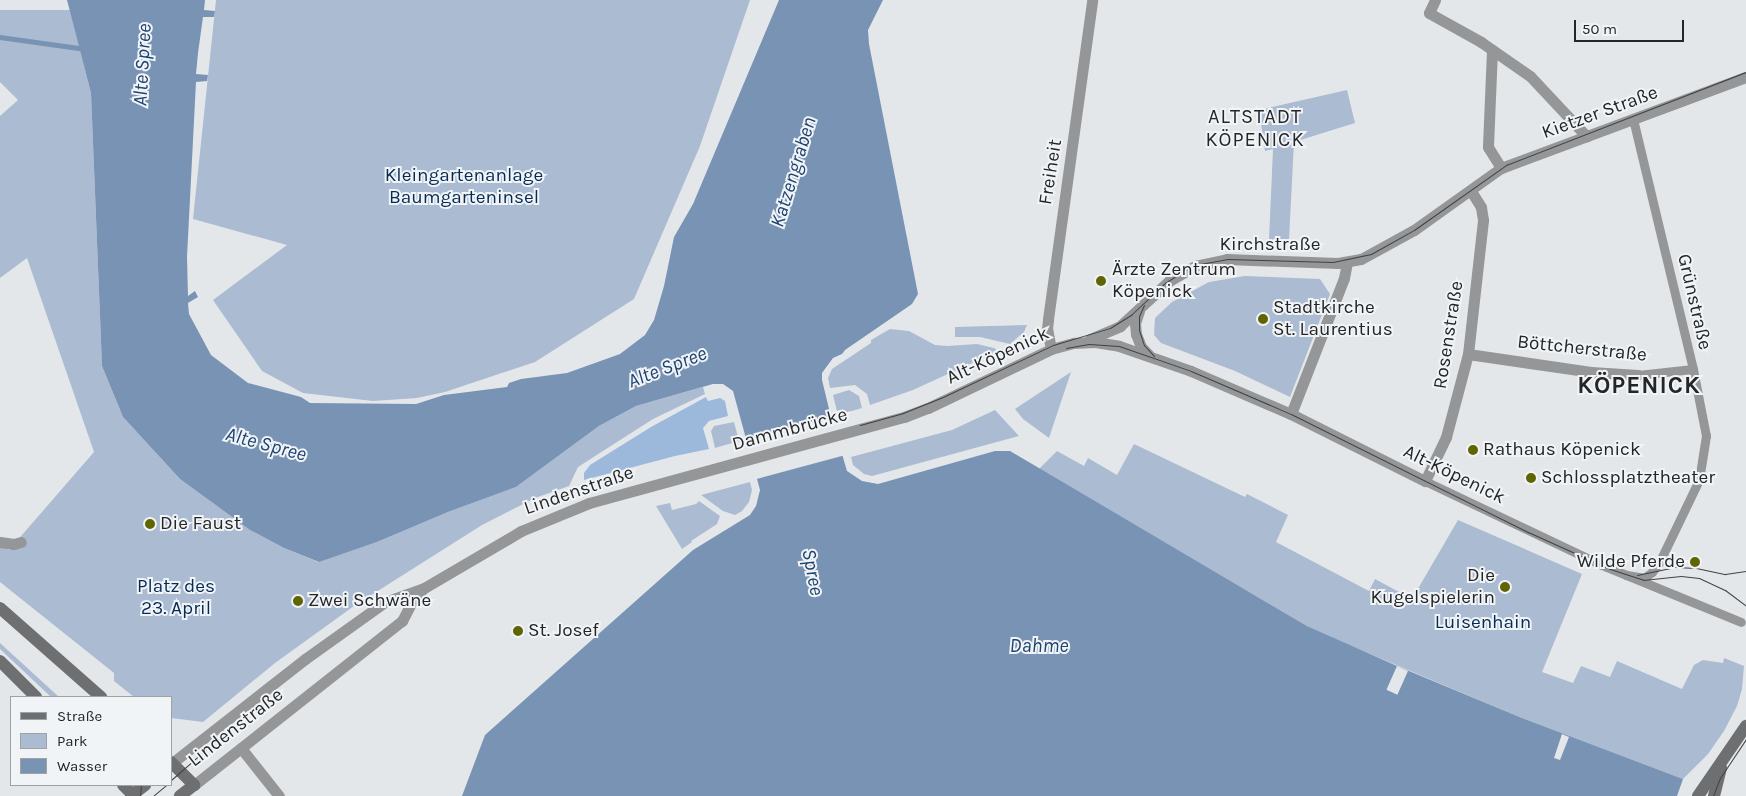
<!DOCTYPE html>
<html>
<head>
<meta charset="utf-8">
<style>
	body { margin:0 }
	#map { position:relative; width:1746px; height:796px; overflow:hidden; background:#e4e7ea; font-family:Karla,sans-serif }
	div>[style] { position:absolute }
	[style*='--x'] { left:calc(var(--x)*1px); top:calc(var(--y)*1px); width:calc(var(--w)*1px); rotate:calc(var(--a)*1deg) }
	.green>* { inset:0; background:#abbbd1 }
	.forest>* { inset:0; background:#9cb8db }
	.water>* { inset:0; background:#7993b5 }
	.pier>* { inset:0; background:#e4e7ea; transform-origin:0 0 }
	.stream>* { height:4.5px; margin:-2.25px; padding:0 2.25px; transform-origin:2.25px; border-radius:2.25px; background:#7993b5 }
	.pedestrian>* { height:9px; margin:-4.5px; padding:0 4.5px; transform-origin:4.5px; border-radius:4.5px; background:#959697 }
	.minor>* { height:11px; margin:-5.5px; padding:0 5.5px; transform-origin:5.5px; border-radius:5.5px; background:#959697 }
	.secondary>* { height:12px; margin:-6px; padding:0 6px; transform-origin:6px; border-radius:6px; background:#6e6f71 }
	.tram>* { height:1px; margin:-0.5px; padding:0 0.5px; transform-origin:0.5px; border-radius:0.5px; background:#414244 }
	.dots>* { width:14px; height:14px; translate:-50% -50%; box-sizing:border-box; border:2px solid #f1f4f7; border-radius:50% }
	span { translate:-50% -50%; white-space:nowrap; text-align:center; line-height:1.15; -webkit-text-stroke:4px #f1f4f7; paint-order:stroke }
	.street-label { font-size:19px; color:#242526 }
	.park-label { font-size:19px; color:#042a55 }
	.poi-label { font-size:19px; color:#242526 }
	.left { translate:0 -50%; text-align:left }
	.right { translate:-100% -50%; text-align:right }
	.water-label { font-size:20px; color:#1e4370; font-style:italic }
	.neighbourhood-label { font-size:20px; color:#242526; letter-spacing:1px }
	.district-label { font-size:24px; color:#242526; font-weight:700; letter-spacing:1px }
	.legend { position:absolute; left:10px; top:696px; width:162px; height:90px; box-sizing:border-box; background:#f1f4f7; border:1px solid #9fa1a3; margin:0; padding:6px 9px; list-style:none; font-size:15px; color:#242526 }
	.legend li { display:flex; align-items:center; gap:10px; height:25px }
	.legend b { width:25px; border:1px solid #9fa1a3 }
	.scale { position:absolute; left:1574px; top:20px; width:110px; height:22px; box-sizing:border-box; border:2px solid #242526; border-top:0; padding-left:6px; font-size:15px; line-height:18px; white-space:nowrap; color:#242526; -webkit-text-stroke:4px #f1f4f7; paint-order:stroke }
</style>
</head>
<body>
<div id="map">
	<div class="green">
		<div style="clip-path:polygon(216px 0,750px 0,700px 146px,634px 299px,535px 362px,445px 392px,417px 398px,373px 401px,303px 393px,262px 371px,213px 300px,287px 245px,193px 219px)"></div>
		<div style="clip-path:polygon(0 10px,70px 10px,91px 93px,102px 366px,123px 417px,180px 479px,250px 530px,284px 548px,318px 562px,377px 542px,448px 512px,516px 487px,599px 426px,636px 406px,703px 387px,705px 394px,653px 419px,578px 467px,569px 486px,535px 498px,482px 525px,354px 606px,275px 663px,203px 722px,171px 718px,171px 697px,134px 697px,114px 681px,114px 673px,0 582px,0 546px,9px 550px,94px 452px,27px 258px,0 278px,0 116px,18px 100px,0 82px)"></div>
		<div style="clip-path:polygon(1347px 90px,1355px 123px,1294px 142px,1289px 240px,1269px 240px,1273px 149px,1265px 151px,1259px 110px)"></div>
		<div style="clip-path:polygon(1245px 276px,1320px 279px,1330px 294px,1290px 397px,1235px 371px,1161px 343px,1154px 335px,1155px 318px,1172px 302px,1209px 282px)"></div>
		<div style="clip-path:polygon(1027px 325px,1024px 332px,1010px 344px,980px 337px,955px 337px,955px 327px)"></div>
		<div style="clip-path:polygon(890px 329px,909px 331px,935px 345px,947px 346px,977px 344px,994px 348px,998px 351px,913px 390px,870px 405px,867px 394px,855px 385px,830px 388px,828px 378px,832px 369px,871px 343px,871px 340px)"></div>
		<div style="clip-path:polygon(1071px 372px,1049px 438px,1023px 419px,1015px 409px)"></div>
		<div style="clip-path:polygon(849px 390px,859px 396px,862px 408px,838px 415px,833px 395px)"></div>
		<div style="clip-path:polygon(995px 410px,1019px 436px,872px 476px,864px 474px,853px 465px,851px 457px,952px 430px)"></div>
		<div style="clip-path:polygon(734px 422px,739px 441px,715px 448px,711px 431px,714px 426px)"></div>
		<div style="clip-path:polygon(1134px 444px,1245px 497px,1247px 494px,1288px 515px,1276px 542px,1369px 591px,1375px 579px,1412px 599px,1458px 520px,1582px 574px,1542px 672px,1573px 683px,1581px 666px,1610px 677px,1617px 661px,1682px 689px,1694px 665px,1703px 660px,1723px 663px,1724px 658px,1744px 666px,1742px 689px,1737px 706px,1724px 731px,1708px 754px,1683px 779px,1522px 718px,1344px 643px,1307px 626px,1039px 469px,1057px 451px,1084px 466px,1088px 458px,1117px 475px)"></div>
		<div style="clip-path:polygon(750px 482px,752px 490px,749px 502px,742px 511px,735px 515px,723px 511px,701px 495px)"></div>
		<div style="clip-path:polygon(699px 501px,720px 516px,717px 524px,691px 541px,692px 542px,682px 549px,656px 506px,670px 503px,672px 510px,696px 504px)"></div>
		<div style="clip-path:polygon(0 643px,59px 697px,51px 697px,0 649px)"></div>
	</div>
	<div class="forest">
		<div style="clip-path:polygon(706px 397px,708px 401px,720px 398px,725px 401px,728px 416px,709px 421px,703px 428px,709px 449px,675px 456px,584px 480px,584px 473px,590px 465px,651px 427px)"></div>
	</div>
	<div class="water">
		<div style="clip-path:polygon(67px 0,205px 0,204px 10px,215px 11px,214px 17px,203px 17px,198px 53px,196px 74px,208px 75px,207px 81px,196px 82px,187px 257px,188px 296px,195px 291px,198px 297px,188px 303px,189px 314px,211px 355px,248px 383px,301px 397px,310px 403px,416px 404px,444px 395px,507px 387px,509px 383px,521px 379px,567px 373px,620px 354px,645px 335px,654px 320px,664px 286px,674px 237px,693px 204px,779px 0,883px 0,868px 30px,869px 44px,918px 294px,912px 304px,845px 350px,842px 354px,833px 358px,822px 373px,822px 380px,831px 417px,847px 471px,862px 481px,878px 484px,995px 451px,1010px 451px,1307px 626px,1397px 666px,1522px 718px,1683px 779px,1677px 796px,462px 796px,485px 735px,693px 550px,750px 515px,756px 506px,760px 490px,733px 391px,723px 384px,713px 384px,636px 406px,599px 426px,516px 487px,448px 512px,377px 542px,319px 562px,284px 548px,250px 530px,180px 479px,123px 417px,102px 366px,91px 93px)"></div>
	</div>
	<div class="pier">
		<div style="left:833px;top:416px;width:41px;height:91px;rotate:75deg"></div>
		<div style="left:1397px;top:666px;width:12px;height:26px;rotate:24deg"></div>
		<div style="clip-path:polygon(1562px 734px,1569px 737px,1560px 760px,1554px 758px)"></div>
	</div>
	<div class="stream">
		<div style="--x:0;--y:37;--w:88;--a:7.9"></div>
	</div>
	<div class="pedestrian">
		<div style="--x:1638;--y:375;--w:55;--a:-6.2"></div>
		<div style="--x:1425;--y:481;--w:196;--a:25.4"></div>
		<div style="--x:1602;--y:565;--w:150;--a:22.3"></div>
		<div style="--x:1626;--y:575;--w:18;--a:9"></div>
		<div style="--x:1644;--y:578;--w:10;--a:-37"></div>
		<div style="--x:1652;--y:572;--w:11;--a:-52"></div>
		<div style="--x:1659;--y:563;--w:92;--a:-64.3"></div>
		<div style="--x:1699;--y:480;--w:45;--a:-81"></div>
		<div style="--x:1706;--y:436;--w:68;--a:-101"></div>
		<div style="--x:1693;--y:369;--w:256;--a:-103.5"></div>
	</div>
	<div class="minor">
		<div style="--x:1435;--y:0;--w:14;--a:115"></div>
		<div style="--x:1429;--y:13;--w:60;--a:29.1"></div>
		<div style="--x:1481;--y:42;--w:60;--a:34.8"></div>
		<div style="--x:1530;--y:76;--w:83;--a:46.9"></div>
		<div style="--x:1492;--y:50;--w:97;--a:92.4"></div>
		<div style="--x:1488;--y:147;--w:25;--a:58"></div>
		<div style="--x:1139;--y:311;--w:13;--a:108"></div>
		<div style="--x:1135;--y:323;--w:11;--a:85"></div>
		<div style="--x:1136;--y:334;--w:14;--a:69"></div>
		<div style="--x:1141;--y:347;--w:11;--a:45"></div>
		<div style="--x:1090;--y:339;--w:33;--a:-23"></div>
		<div style="--x:1120;--y:326;--w:67;--a:-42.6"></div>
		<div style="--x:1169;--y:281;--w:30;--a:-30"></div>
		<div style="--x:1195;--y:266;--w:33;--a:-12"></div>
		<div style="--x:1227;--y:259;--w:111;--a:2.1"></div>
		<div style="--x:1338;--y:263;--w:23;--a:-10"></div>
		<div style="--x:1361;--y:259;--w:60;--a:-28.7"></div>
		<div style="--x:1414;--y:230;--w:107;--a:-35.5"></div>
		<div style="--x:1501;--y:168;--w:261;--a:-20.4"></div>
		<div style="--x:1051;--y:349;--w:20;--a:-101"></div>
		<div style="--x:1047;--y:329;--w:10;--a:-84"></div>
		<div style="--x:1048;--y:319;--w:322;--a:-82.1"></div>
		<div style="--x:1468;--y:354;--w:124;--a:8.3"></div>
		<div style="--x:1591;--y:372;--w:47;--a:3.7"></div>
		<div style="--x:1291;--y:414;--w:146;--a:-68.7"></div>
		<div style="--x:1344;--y:278;--w:16;--a:-79"></div>
		<div style="--x:0;--y:542;--w:14;--a:8"></div>
		<div style="--x:14;--y:544;--w:7;--a:-16"></div>
		<div style="--x:241;--y:748;--w:61;--a:51.6"></div>
		<div style="--x:172;--y:763;--w:169;--a:-38"></div>
		<div style="--x:305;--y:659;--w:98;--a:-35.5"></div>
		<div style="--x:385;--y:602;--w:41;--a:-19.7"></div>
		<div style="--x:424;--y:588;--w:113;--a:-30.4"></div>
		<div style="--x:521;--y:531;--w:74;--a:-22.4"></div>
		<div style="--x:589;--y:503;--w:327;--a:-15.3"></div>
		<div style="--x:904;--y:417;--w:26;--a:-21"></div>
		<div style="--x:928;--y:408;--w:136;--a:-25.6"></div>
		<div style="--x:1051;--y:349;--w:24;--a:-15"></div>
		<div style="--x:1074;--y:343;--w:21;--a:-3"></div>
		<div style="--x:1095;--y:342;--w:24;--a:9"></div>
		<div style="--x:1119;--y:346;--w:76;--a:19.1"></div>
		<div style="--x:1191;--y:371;--w:109;--a:23.3"></div>
		<div style="--x:1291;--y:414;--w:150;--a:26.6"></div>
		<div style="--x:1425;--y:481;--w:49;--a:-64.5"></div>
		<div style="--x:1446;--y:437;--w:86;--a:-75.2"></div>
		<div style="--x:1468;--y:354;--w:135;--a:-83.6"></div>
		<div style="--x:1483;--y:220;--w:13;--a:-99"></div>
		<div style="--x:1481;--y:207;--w:19;--a:-122"></div>
		<div style="--x:194;--y:785;--w:265;--a:-38.3"></div>
		<div style="--x:402;--y:621;--w:20;--a:-63"></div>
		<div style="--x:411;--y:603;--w:16;--a:-50"></div>
	</div>
	<div class="secondary">
		<div style="--x:0;--y:608;--w:135;--a:41.4"></div>
		<div style="--x:0;--y:661;--w:51;--a:45"></div>
		<div style="--x:171;--y:762;--w:33;--a:45"></div>
		<div style="--x:194;--y:785;--w:18;--a:142"></div>
		<div style="--x:123;--y:785;--w:16;--a:45"></div>
		<div style="--x:131;--y:796;--w:18;--a:-38"></div>
		<div style="--x:1698;--y:796;--w:85;--a:-55.6"></div>
		<div style="--x:1714;--y:796;--w:29;--a:-76"></div>
	</div>
	<div class="tram">
		<div style="--x:1144;--y:305;--w:12;--a:114"></div>
		<div style="--x:1139;--y:316;--w:14;--a:90"></div>
		<div style="--x:1139;--y:330;--w:16;--a:72"></div>
		<div style="--x:1144;--y:345;--w:15;--a:48"></div>
		<div style="--x:1066;--y:348;--w:23;--a:-10"></div>
		<div style="--x:1089;--y:344;--w:30;--a:4"></div>
		<div style="--x:1119;--y:346;--w:76;--a:19.1"></div>
		<div style="--x:1191;--y:371;--w:109;--a:23.3"></div>
		<div style="--x:1291;--y:414;--w:265;--a:26.5"></div>
		<div style="--x:1528;--y:532;--w:90;--a:24.3"></div>
		<div style="--x:1610;--y:569;--w:35;--a:18"></div>
		<div style="--x:1643;--y:580;--w:38;--a:-6"></div>
		<div style="--x:1681;--y:576;--w:18;--a:6"></div>
		<div style="--x:1699;--y:578;--w:29;--a:25"></div>
		<div style="--x:1725;--y:590;--w:26;--a:37"></div>
		<div style="--x:860;--y:425;--w:45;--a:-15.6"></div>
		<div style="--x:903;--y:413;--w:43;--a:-21.8"></div>
		<div style="--x:943;--y:397;--w:122;--a:-25.3"></div>
		<div style="--x:1053;--y:345;--w:59;--a:-16.6"></div>
		<div style="--x:1110;--y:328;--w:26;--a:-32"></div>
		<div style="--x:1132;--y:314;--w:45;--a:-43.2"></div>
		<div style="--x:1165;--y:283;--w:20;--a:-33"></div>
		<div style="--x:1182;--y:272;--w:20;--a:-24"></div>
		<div style="--x:1200;--y:264;--w:27;--a:-10"></div>
		<div style="--x:1227;--y:259;--w:106;--a:1.6"></div>
		<div style="--x:1333;--y:262;--w:39;--a:-12"></div>
		<div style="--x:1371;--y:254;--w:49;--a:-29.2"></div>
		<div style="--x:1414;--y:230;--w:113;--a:-35.2"></div>
		<div style="--x:1506;--y:165;--w:257;--a:-21.2"></div>
		<div style="--x:1637;--y:575;--w:39;--a:-12"></div>
		<div style="--x:1675;--y:567;--w:21;--a:3"></div>
		<div style="--x:1696;--y:568;--w:30;--a:12"></div>
		<div style="--x:1725;--y:574;--w:21;--a:-8"></div>
		<div style="--x:171;--y:780;--w:62;--a:-41.1"></div>
		<div style="--x:140;--y:796;--w:11;--a:-85"></div>
		<div style="--x:153;--y:796;--w:17;--a:-40"></div>
		<div style="--x:1713;--y:796;--w:19;--a:-69"></div>
		<div style="--x:1720;--y:778;--w:47;--a:-56.3"></div>
	</div>
	<div class="dots">
		<div style="left:1101px;top:281px;background:#606501"></div>
		<div style="left:1263px;top:319px;background:#606501"></div>
		<div style="left:1473px;top:450px;background:#606501"></div>
		<div style="left:1531px;top:478px;background:#606501"></div>
		<div style="left:150px;top:524px;background:#606501"></div>
		<div style="left:1695px;top:562px;background:#606501"></div>
		<div style="left:1505px;top:587px;background:#606501"></div>
		<div style="left:298px;top:601px;background:#606501"></div>
		<div style="left:518px;top:631px;background:#606501"></div>
	</div>
	<div class="street-label">
		<span style="left:1600px;top:113px;rotate:-20deg">Kietzer Straße</span>
		<span style="left:1051px;top:172px;rotate:-81deg">Freiheit</span>
		<span style="left:1270px;top:245px">Kirchstraße</span>
		<span style="left:1694px;top:302px;rotate:77deg">Grünstraße</span>
		<span style="left:1449px;top:335px;rotate:-81deg">Rosenstraße</span>
		<span style="left:1582px;top:349px;rotate:6deg">Böttcherstraße</span>
		<span style="left:998px;top:356px;rotate:-25deg">Alt-Köpenick</span>
		<span style="left:790px;top:430px;rotate:-15deg">Dammbrücke</span>
		<span style="left:1454px;top:475px;rotate:26deg">Alt-Köpenick</span>
		<span style="left:579px;top:491px;rotate:-19deg">Lindenstraße</span>
		<span style="left:236px;top:728px;rotate:-38deg">Lindenstraße</span>
	</div>
	<div class="park-label">
		<span style="left:464px;top:187px">Kleingartenanlage<br>Baumgarteninsel</span>
		<span style="left:176px;top:598px">Platz des<br>23. April</span>
		<span style="left:1483px;top:623px">Luisenhain</span>
	</div>
	<div class="poi-label">
		<span class="left" style="left:1112px;top:281px">Ärzte Zentrum<br>Köpenick</span>
		<span class="left" style="left:1273px;top:319px">Stadtkirche<br>St. Laurentius</span>
		<span class="left" style="left:1483px;top:450px">Rathaus Köpenick</span>
		<span class="left" style="left:1541px;top:478px">Schlossplatztheater</span>
		<span class="left" style="left:160px;top:524px">Die Faust</span>
		<span class="right" style="left:1685px;top:562px">Wilde Pferde</span>
		<span class="right" style="left:1495px;top:587px">Die<br>Kugelspielerin</span>
		<span class="left" style="left:308px;top:601px">Zwei Schwäne</span>
		<span class="left" style="left:528px;top:631px">St. Josef</span>
	</div>
	<div class="water-label">
		<span style="left:142px;top:65px;rotate:-87deg">Alte Spree</span>
		<span style="left:793px;top:172px;rotate:-73deg">Katzengraben</span>
		<span style="left:667px;top:367px;rotate:-21deg">Alte Spree</span>
		<span style="left:266px;top:444px;rotate:15deg">Alte Spree</span>
		<span style="left:813px;top:572px;rotate:79deg">Spree</span>
		<span style="left:1039px;top:645px">Dahme</span>
	</div>
	<div class="neighbourhood-label">
		<span style="left:1255px;top:128px">ALTSTADT<br>KÖPENICK</span>
	</div>
	<div class="district-label">
		<span style="left:1639px;top:386px">KÖPENICK</span>
	</div>
	<ul class="legend">
	<li><b style="height:6px;background:#6e6f71"></b>Straße</li>
	<li><b style="height:14px;background:#abbbd1"></b>Park</li>
	<li><b style="height:14px;background:#7993b5"></b>Wasser</li>
	</ul>
	<div class="scale">50 m</div>
</div>
</body>
</html>
